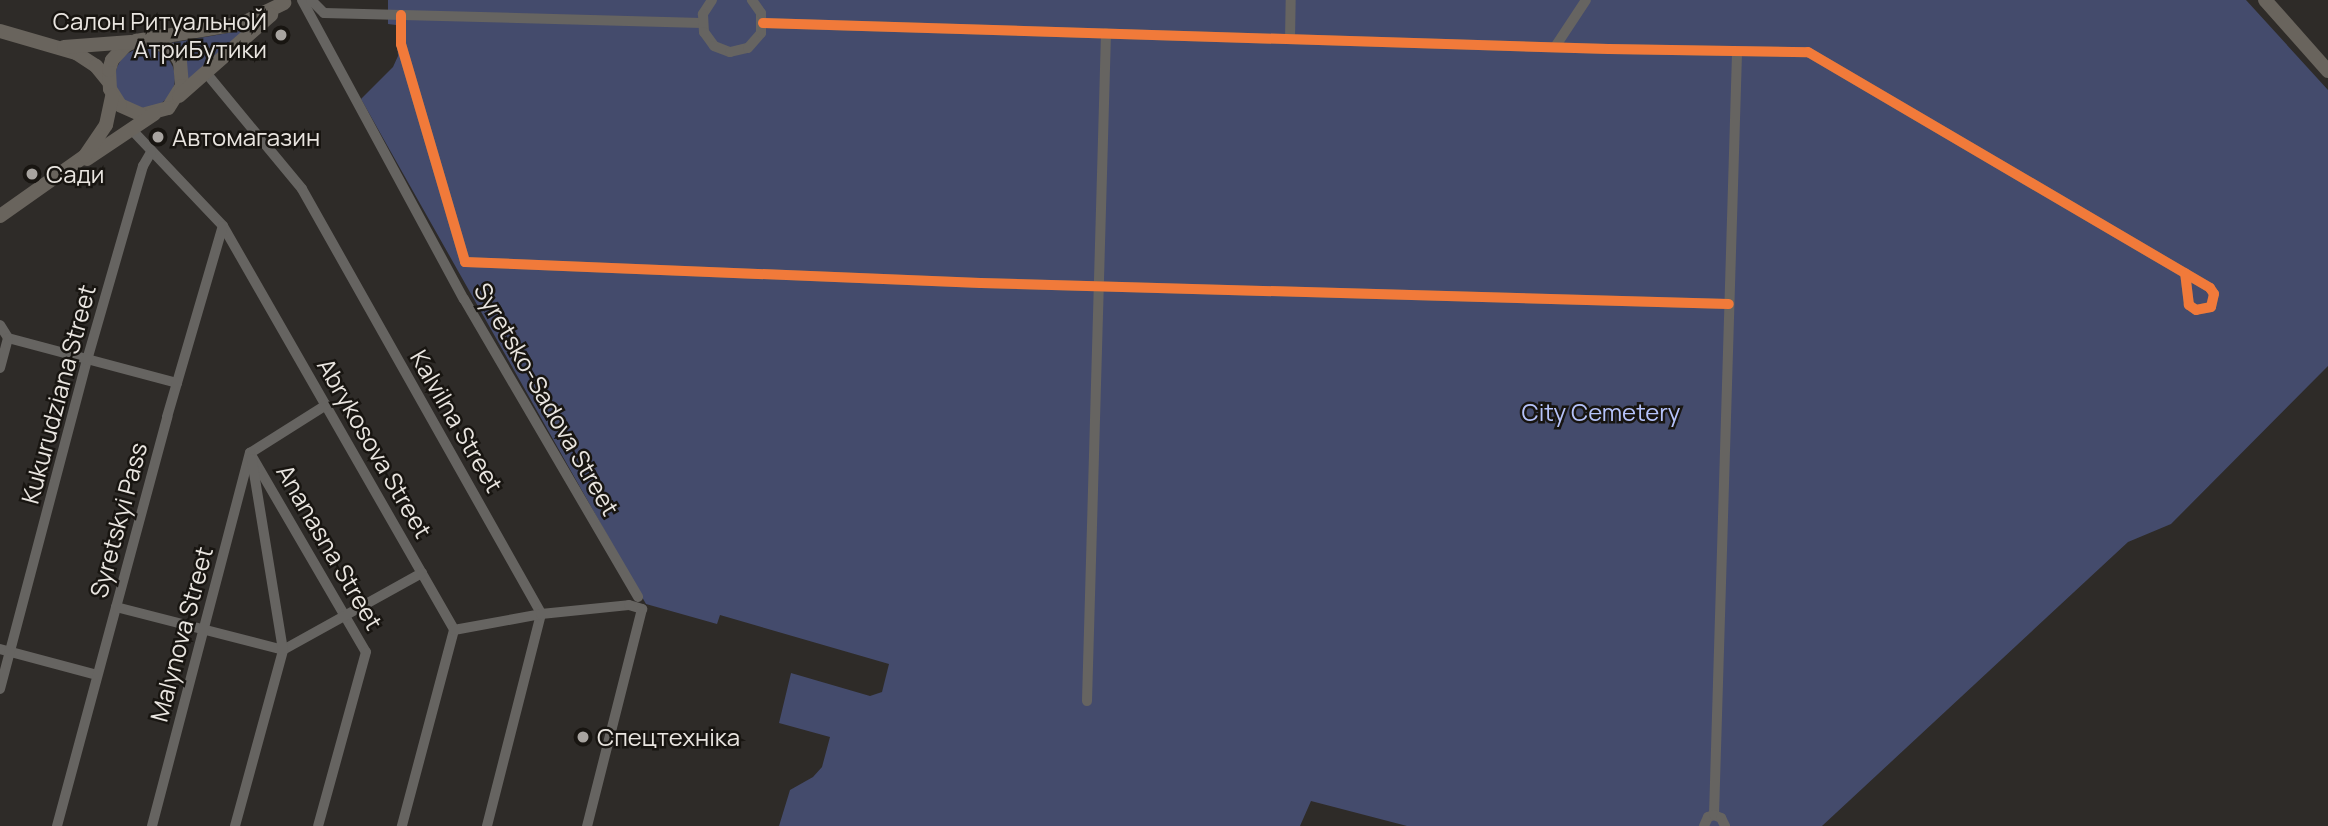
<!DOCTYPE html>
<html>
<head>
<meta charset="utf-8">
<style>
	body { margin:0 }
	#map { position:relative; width:2328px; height:826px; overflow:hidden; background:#2e2b28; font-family:Manrope,sans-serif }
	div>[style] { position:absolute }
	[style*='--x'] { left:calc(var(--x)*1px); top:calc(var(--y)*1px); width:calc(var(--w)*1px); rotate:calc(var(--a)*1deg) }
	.green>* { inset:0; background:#444b6c }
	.round { border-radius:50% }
	.street>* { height:10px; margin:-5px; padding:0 5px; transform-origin:5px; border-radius:5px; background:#666461 }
	.secondary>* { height:14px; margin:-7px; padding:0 7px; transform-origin:7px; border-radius:7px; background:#69645d }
	.cycleway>* { height:10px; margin:-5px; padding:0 5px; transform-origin:5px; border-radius:5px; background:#f17a3a }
	.dots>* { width:19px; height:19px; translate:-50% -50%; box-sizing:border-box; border:4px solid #181511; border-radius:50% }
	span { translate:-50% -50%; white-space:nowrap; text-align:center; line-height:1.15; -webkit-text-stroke:5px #181511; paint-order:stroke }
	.poi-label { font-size:24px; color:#e9e5e0 }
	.right { translate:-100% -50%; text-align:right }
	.left { translate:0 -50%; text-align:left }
	.street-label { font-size:24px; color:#e9e5e0 }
	.park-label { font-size:24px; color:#b6c3fa }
</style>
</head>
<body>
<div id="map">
	<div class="green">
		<div style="clip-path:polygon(388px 0,2246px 0,2328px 90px,2328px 366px,2171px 524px,2128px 542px,1822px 826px,1407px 826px,1311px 801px,1300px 826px,779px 826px,790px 790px,813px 777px,822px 767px,830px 737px,779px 723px,791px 673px,870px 696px,882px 692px,889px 664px,720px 615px,717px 624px,646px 604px,361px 99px,393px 67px,398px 56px,396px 25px,388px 24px)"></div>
		<div style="clip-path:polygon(245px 30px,189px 84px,185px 63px,171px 43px)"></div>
		<div class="round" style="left:115px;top:48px;width:60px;height:60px"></div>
	</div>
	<div class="street">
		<div style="--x:302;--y:0;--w:340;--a:61.6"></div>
		<div style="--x:464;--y:299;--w:345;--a:59.7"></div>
		<div style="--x:311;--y:0;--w:18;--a:45"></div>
		<div style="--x:324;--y:13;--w:378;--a:1.5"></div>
		<div style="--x:712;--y:0;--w:17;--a:123"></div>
		<div style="--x:703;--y:14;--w:18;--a:87"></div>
		<div style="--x:704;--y:32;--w:17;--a:54"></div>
		<div style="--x:714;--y:46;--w:17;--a:21"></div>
		<div style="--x:730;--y:52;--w:18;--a:-13"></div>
		<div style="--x:748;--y:48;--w:20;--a:-49"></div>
		<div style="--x:761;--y:33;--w:20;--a:-90"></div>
		<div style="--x:761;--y:13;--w:16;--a:-125"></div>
		<div style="--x:401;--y:15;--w:29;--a:90"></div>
		<div style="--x:401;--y:44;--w:227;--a:73.6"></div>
		<div style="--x:465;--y:262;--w:516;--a:2.33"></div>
		<div style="--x:981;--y:283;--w:748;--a:1.61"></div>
		<div style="--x:763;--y:23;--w:846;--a:1.76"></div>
		<div style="--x:1609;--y:49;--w:199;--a:0.9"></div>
		<div style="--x:1808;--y:52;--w:466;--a:30.4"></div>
		<div style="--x:2210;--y:288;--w:7;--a:56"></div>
		<div style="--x:2214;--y:294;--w:13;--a:103"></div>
		<div style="--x:2211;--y:307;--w:15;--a:169"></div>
		<div style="--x:2196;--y:310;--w:9;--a:-144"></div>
		<div style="--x:2189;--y:305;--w:32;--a:-97"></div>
		<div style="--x:1290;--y:39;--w:39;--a:-89"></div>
		<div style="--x:1555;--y:47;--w:56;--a:-56.6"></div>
		<div style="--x:207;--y:74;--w:149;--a:50.4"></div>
		<div style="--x:302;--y:189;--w:488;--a:60.6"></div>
		<div style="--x:541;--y:614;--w:219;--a:104.3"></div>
		<div style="--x:132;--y:130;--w:132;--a:46.5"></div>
		<div style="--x:223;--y:226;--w:465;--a:60.2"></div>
		<div style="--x:454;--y:630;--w:203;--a:104.9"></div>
		<div style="--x:0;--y:325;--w:15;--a:58"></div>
		<div style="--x:8;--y:338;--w:175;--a:14.9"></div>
		<div style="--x:0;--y:368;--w:31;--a:-75"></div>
		<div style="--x:250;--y:453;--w:230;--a:59.8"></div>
		<div style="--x:366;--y:652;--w:180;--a:105.4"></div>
		<div style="--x:250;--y:453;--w:90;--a:-32.3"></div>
		<div style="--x:116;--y:607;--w:172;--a:14.4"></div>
		<div style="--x:283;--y:650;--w:159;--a:-29"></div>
		<div style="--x:454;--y:630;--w:88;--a:-10.4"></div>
		<div style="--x:541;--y:614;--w:88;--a:-5.8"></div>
		<div style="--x:629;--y:605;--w:14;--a:17"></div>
		<div style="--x:642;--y:609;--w:224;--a:104.2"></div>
		<div style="--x:0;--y:649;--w:100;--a:15"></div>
		<div style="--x:0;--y:689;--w:340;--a:-75.2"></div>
		<div style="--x:87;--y:360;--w:202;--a:-73.9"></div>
		<div style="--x:143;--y:166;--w:16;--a:-60"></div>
		<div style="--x:1087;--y:701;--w:668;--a:-88.37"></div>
		<div style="--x:1714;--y:815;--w:763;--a:-88.27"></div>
		<div style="--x:57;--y:826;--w:424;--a:-74.9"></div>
		<div style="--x:167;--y:417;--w:199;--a:-73.7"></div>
		<div style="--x:152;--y:826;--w:386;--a:-75.3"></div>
		<div style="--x:235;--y:826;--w:182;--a:-74.7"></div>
		<div style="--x:283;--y:650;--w:193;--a:-99.3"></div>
		<div style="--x:1704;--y:826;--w:10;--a:-66"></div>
		<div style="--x:1708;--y:817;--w:6;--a:-18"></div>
		<div style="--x:1714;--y:815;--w:8;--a:23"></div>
		<div style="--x:1721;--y:818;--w:9;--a:63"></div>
	</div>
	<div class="secondary">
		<div style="--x:2265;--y:0;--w:95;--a:48.4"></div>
		<div style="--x:0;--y:31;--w:79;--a:16.1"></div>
		<div style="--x:76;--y:53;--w:24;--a:33"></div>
		<div style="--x:96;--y:66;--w:19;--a:51"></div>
		<div style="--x:153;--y:40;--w:24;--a:30"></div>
		<div style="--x:174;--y:52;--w:12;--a:59"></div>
		<div style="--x:180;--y:62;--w:24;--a:85"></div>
		<div style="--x:182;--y:86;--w:26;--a:122"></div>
		<div style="--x:168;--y:108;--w:27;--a:165"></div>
		<div style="--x:142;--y:115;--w:24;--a:-156"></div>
		<div style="--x:120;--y:105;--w:19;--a:-122"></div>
		<div style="--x:110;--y:89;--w:19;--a:-93"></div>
		<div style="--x:109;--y:70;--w:10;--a:-73"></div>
		<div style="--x:112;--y:60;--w:21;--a:-47"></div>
		<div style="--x:126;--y:45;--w:11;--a:-22"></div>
		<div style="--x:136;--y:41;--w:109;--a:-9.5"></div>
		<div style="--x:243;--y:23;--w:46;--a:-26"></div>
		<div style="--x:64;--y:47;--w:67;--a:-4.3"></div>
		<div style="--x:179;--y:96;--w:123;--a:-41.4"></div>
		<div style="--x:87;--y:159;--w:81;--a:-33.9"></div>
		<div style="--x:0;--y:216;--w:104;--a:-35.2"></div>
		<div style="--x:85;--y:156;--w:37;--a:-56"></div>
		<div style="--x:106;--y:125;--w:30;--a:-78"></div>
	</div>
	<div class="cycleway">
		<div style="--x:401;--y:15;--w:29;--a:90"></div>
		<div style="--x:401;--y:44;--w:227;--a:73.6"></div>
		<div style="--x:465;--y:262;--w:516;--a:2.33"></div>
		<div style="--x:981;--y:283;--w:748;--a:1.61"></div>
		<div style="--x:763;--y:23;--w:846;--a:1.76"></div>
		<div style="--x:1609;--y:49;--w:199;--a:0.9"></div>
		<div style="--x:1808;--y:52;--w:466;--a:30.4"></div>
		<div style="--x:2210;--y:288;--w:7;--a:56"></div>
		<div style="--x:2214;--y:294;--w:13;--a:103"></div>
		<div style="--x:2211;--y:307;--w:15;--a:169"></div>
		<div style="--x:2196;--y:310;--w:9;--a:-144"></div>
		<div style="--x:2189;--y:305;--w:32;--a:-97"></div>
	</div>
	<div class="dots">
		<div style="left:281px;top:35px;background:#a8a4a0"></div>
		<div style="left:158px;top:137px;background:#a8a4a0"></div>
		<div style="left:32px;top:174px;background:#a8a4a0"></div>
		<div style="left:583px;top:737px;background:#a8a4a0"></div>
	</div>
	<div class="poi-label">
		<span class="right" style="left:267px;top:35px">Салон РитуальноЙ<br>АтриБутики</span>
		<span class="left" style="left:172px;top:137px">Автомагазин</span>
		<span class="left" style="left:46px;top:174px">Сади</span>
		<span class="left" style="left:597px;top:737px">Спецтехніка</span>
	</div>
	<div class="street-label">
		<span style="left:58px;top:394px;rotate:-75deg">Kukurudziana Street</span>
		<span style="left:547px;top:399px;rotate:60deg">Syretsko-Sadova Street</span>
		<span style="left:457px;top:421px;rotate:60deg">Kalvilna Street</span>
		<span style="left:375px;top:448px;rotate:60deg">Abrykosova Street</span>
		<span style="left:118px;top:520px;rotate:-75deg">Syretskyi Pass</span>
		<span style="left:330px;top:547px;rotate:60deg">Ananasna Street</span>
		<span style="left:181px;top:634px;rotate:-75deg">Malynova Street</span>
	</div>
	<div class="park-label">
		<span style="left:1601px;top:412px">City Cemetery</span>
	</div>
</div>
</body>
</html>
